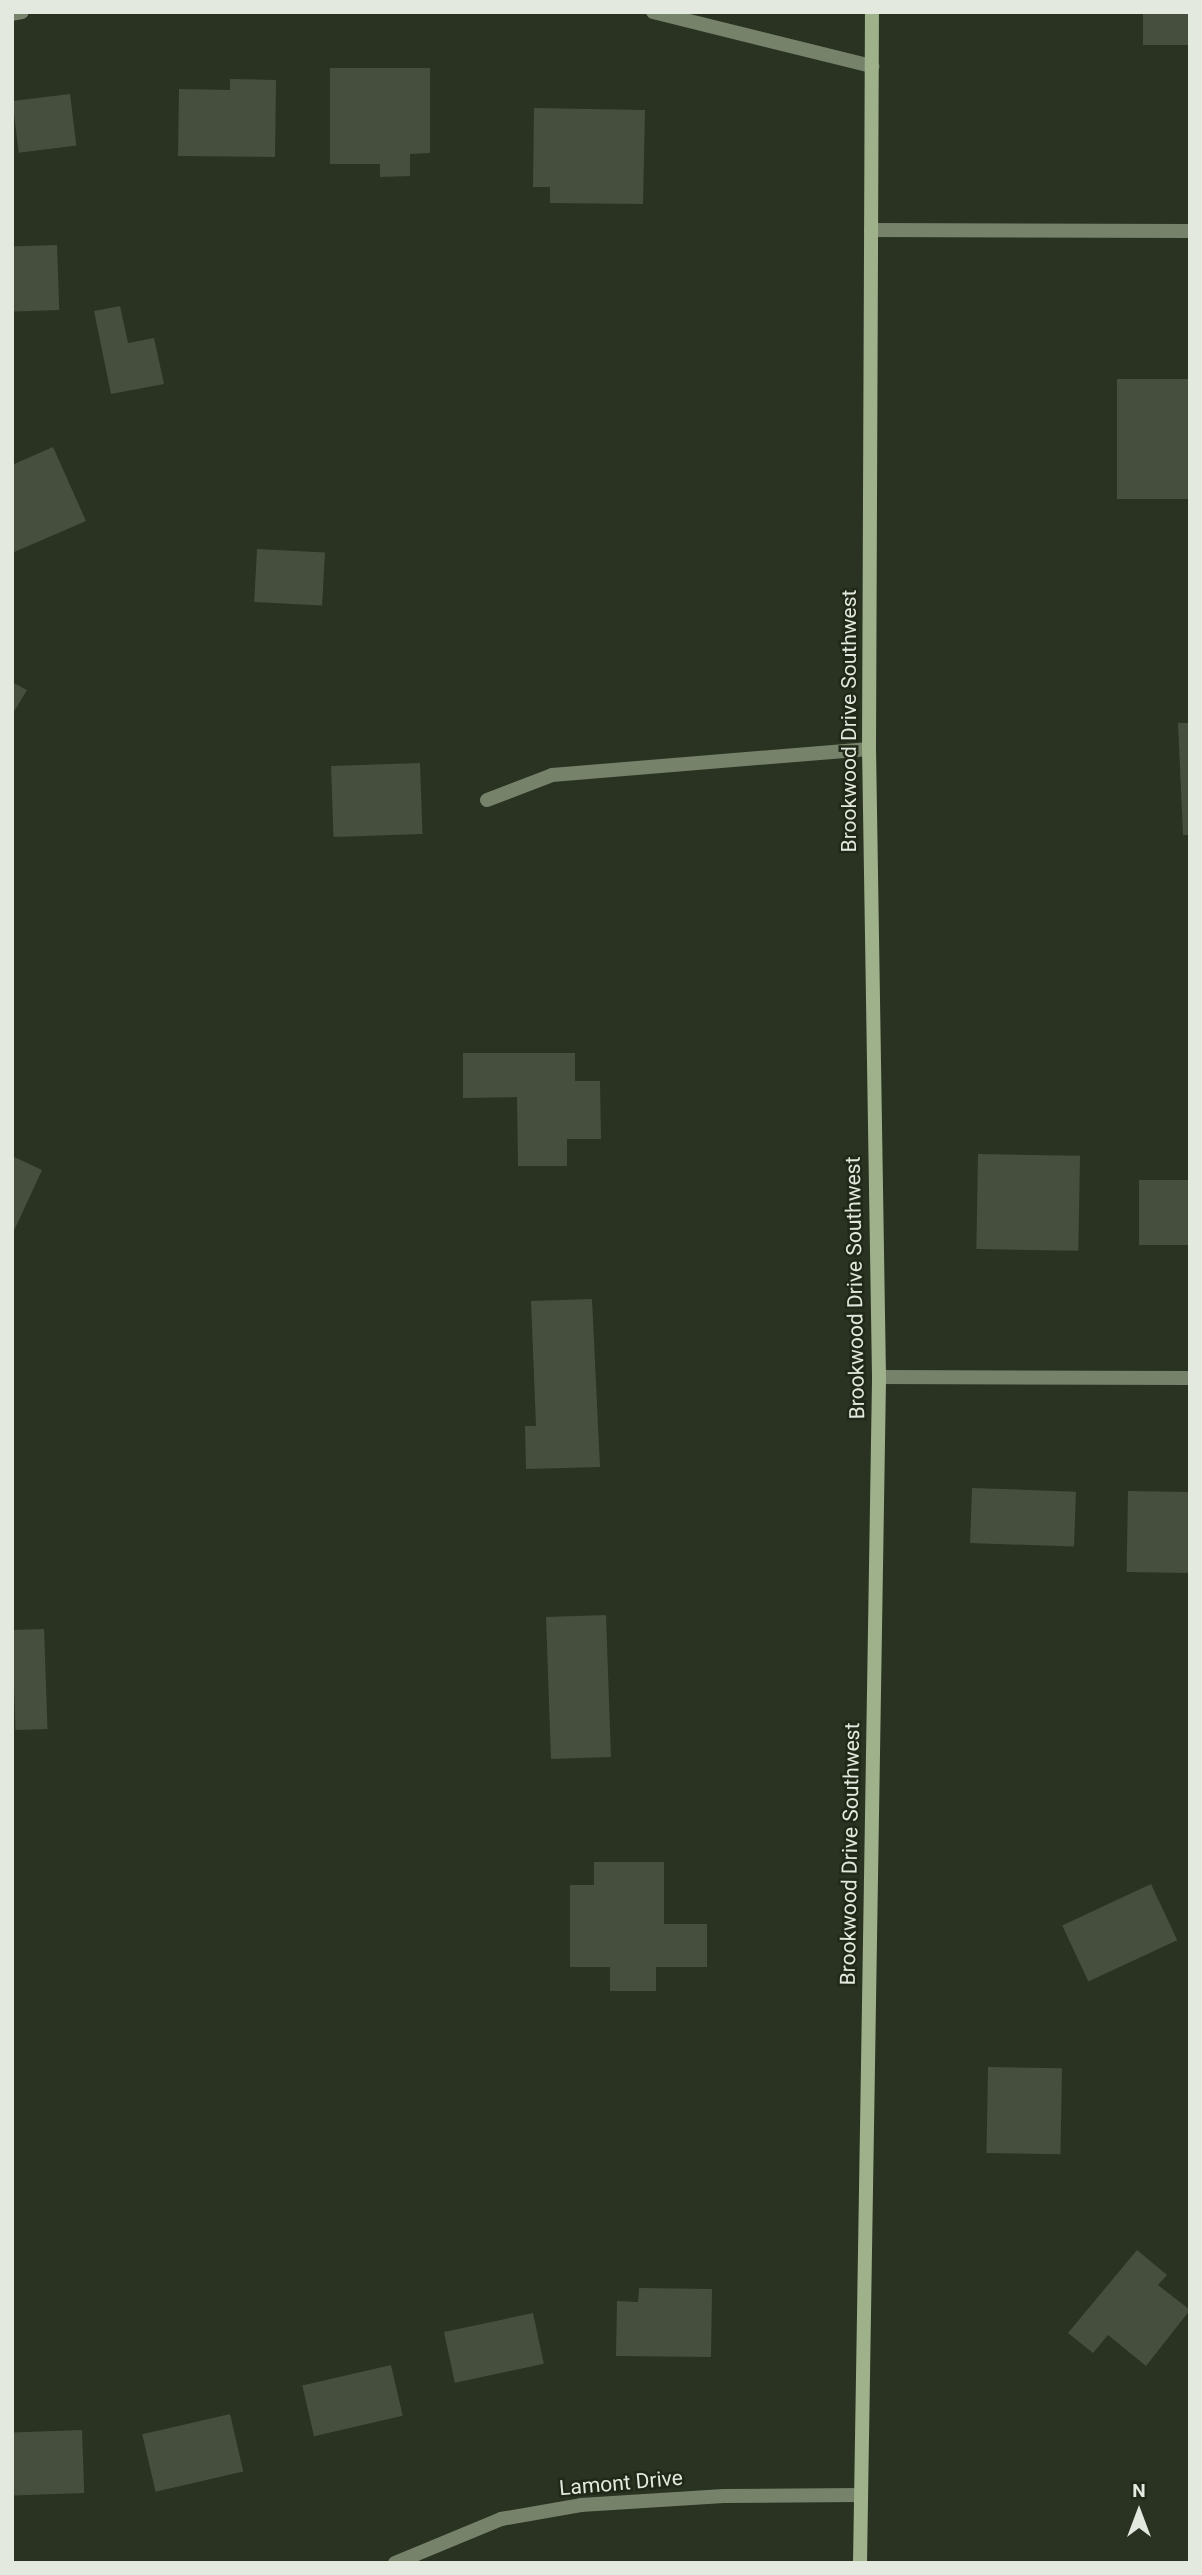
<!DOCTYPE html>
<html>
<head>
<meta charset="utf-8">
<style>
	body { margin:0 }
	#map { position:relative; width:1202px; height:2575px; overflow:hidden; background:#2a3222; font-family:Roboto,sans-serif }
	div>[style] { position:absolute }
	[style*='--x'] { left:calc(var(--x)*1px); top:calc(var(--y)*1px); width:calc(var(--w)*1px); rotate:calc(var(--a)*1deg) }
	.building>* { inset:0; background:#464f3d; transform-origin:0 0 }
	.street>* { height:14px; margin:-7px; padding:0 7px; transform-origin:7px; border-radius:7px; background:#76826a }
	.secondary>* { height:14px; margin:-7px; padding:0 7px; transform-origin:7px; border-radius:7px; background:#9eb18b }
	span { translate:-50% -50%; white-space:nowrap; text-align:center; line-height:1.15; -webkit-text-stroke:5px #202818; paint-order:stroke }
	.street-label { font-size:21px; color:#e3e9de }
	.frame { position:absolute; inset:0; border:14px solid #e3e9de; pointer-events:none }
	.north { position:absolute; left:1104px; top:2477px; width:70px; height:70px; -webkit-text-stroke:5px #202818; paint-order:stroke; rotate:0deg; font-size:19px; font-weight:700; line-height:28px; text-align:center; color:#e3e9de }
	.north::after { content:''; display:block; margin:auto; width:24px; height:32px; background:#e3e9de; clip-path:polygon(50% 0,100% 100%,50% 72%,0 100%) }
</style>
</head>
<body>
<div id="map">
	<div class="building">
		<div style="left:1143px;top:12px;width:47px;height:33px"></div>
		<div style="clip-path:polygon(330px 68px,430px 68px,430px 153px,410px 154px,410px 176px,380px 177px,380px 164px,330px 164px)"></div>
		<div style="clip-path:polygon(230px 79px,276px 80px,275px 157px,178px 156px,179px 89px,230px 90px)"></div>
		<div style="left:70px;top:94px;width:52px;height:58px;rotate:83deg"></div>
		<div style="clip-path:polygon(534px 108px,645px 110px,643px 204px,550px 203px,550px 187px,533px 187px)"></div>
		<div style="left:57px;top:245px;width:65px;height:45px;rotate:88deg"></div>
		<div style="clip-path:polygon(120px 306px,128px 343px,154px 338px,164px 384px,111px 394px,94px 311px)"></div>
		<div style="left:1190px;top:379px;width:120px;height:73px;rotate:90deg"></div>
		<div style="clip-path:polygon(53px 447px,86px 521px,12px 553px,12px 465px)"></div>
		<div style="left:257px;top:549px;width:68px;height:53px;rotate:3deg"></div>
		<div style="clip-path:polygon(12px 682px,27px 690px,12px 715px)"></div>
		<div style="clip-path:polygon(1178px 723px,1190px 723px,1190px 835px,1183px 835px)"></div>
		<div style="left:420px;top:763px;width:71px;height:89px;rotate:88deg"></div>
		<div style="clip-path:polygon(463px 1053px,575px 1053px,575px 1081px,600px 1081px,601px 1139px,567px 1139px,567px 1166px,518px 1166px,517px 1097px,463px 1098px)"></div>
		<div style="left:978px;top:1154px;width:102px;height:95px;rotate:1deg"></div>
		<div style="clip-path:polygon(12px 1156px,42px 1170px,12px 1235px)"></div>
		<div style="left:1190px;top:1180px;width:65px;height:51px;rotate:90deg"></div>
		<div style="clip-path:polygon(592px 1299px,600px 1467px,526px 1469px,525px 1426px,536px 1426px,531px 1301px)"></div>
		<div style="left:972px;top:1488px;width:104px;height:55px;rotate:2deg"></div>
		<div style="left:1128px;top:1491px;width:62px;height:81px;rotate:1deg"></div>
		<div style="left:606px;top:1615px;width:142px;height:60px;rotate:88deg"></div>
		<div style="left:44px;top:1629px;width:100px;height:32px;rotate:88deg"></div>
		<div style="clip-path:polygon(594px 1862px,664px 1862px,664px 1924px,707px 1924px,707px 1967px,656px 1967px,656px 1991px,610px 1991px,610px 1967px,570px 1967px,570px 1885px,594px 1885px)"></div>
		<div style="left:1151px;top:1884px;width:62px;height:98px;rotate:65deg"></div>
		<div style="left:988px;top:2067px;width:74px;height:86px;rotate:1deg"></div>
		<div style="clip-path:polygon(1137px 2250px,1167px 2275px,1158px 2285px,1190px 2310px,1146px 2366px,1108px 2335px,1093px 2353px,1068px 2333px)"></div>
		<div style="clip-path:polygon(639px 2288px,712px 2289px,711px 2357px,616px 2356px,617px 2301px,638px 2302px)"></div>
		<div style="left:533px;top:2313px;width:52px;height:91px;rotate:78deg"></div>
		<div style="left:391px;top:2365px;width:52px;height:91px;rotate:77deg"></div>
		<div style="left:230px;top:2414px;width:59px;height:90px;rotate:77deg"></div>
		<div style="left:82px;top:2430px;width:63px;height:70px;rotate:88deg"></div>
	</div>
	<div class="street">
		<div style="--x:653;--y:12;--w:226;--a:13.9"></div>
		<div style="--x:12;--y:14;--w:10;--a:-11"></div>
		<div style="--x:871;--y:230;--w:319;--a:0.2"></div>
		<div style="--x:487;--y:800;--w:70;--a:-21"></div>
		<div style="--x:552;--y:775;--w:318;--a:-4.7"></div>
		<div style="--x:879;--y:1377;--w:311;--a:0.2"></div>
		<div style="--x:395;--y:2563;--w:115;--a:-22.5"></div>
		<div style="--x:501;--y:2519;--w:81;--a:-9.9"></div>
		<div style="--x:581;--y:2505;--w:143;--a:-3.6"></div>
		<div style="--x:724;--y:2496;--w:136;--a:-0.4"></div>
	</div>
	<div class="secondary">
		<div style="--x:860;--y:2563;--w:1186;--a:-89.08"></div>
		<div style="--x:879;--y:1377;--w:628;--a:-90.91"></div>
		<div style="--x:869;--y:749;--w:737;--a:-89.77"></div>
	</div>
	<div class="street-label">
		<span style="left:849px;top:721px;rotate:-90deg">Brookwood Drive Southwest</span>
		<span style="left:855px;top:1288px;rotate:-91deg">Brookwood Drive Southwest</span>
		<span style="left:850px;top:1854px;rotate:-89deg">Brookwood Drive Southwest</span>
		<span style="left:621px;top:2483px;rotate:-5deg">Lamont Drive</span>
	</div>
	<div class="frame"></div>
	<div class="north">N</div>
</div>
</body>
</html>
